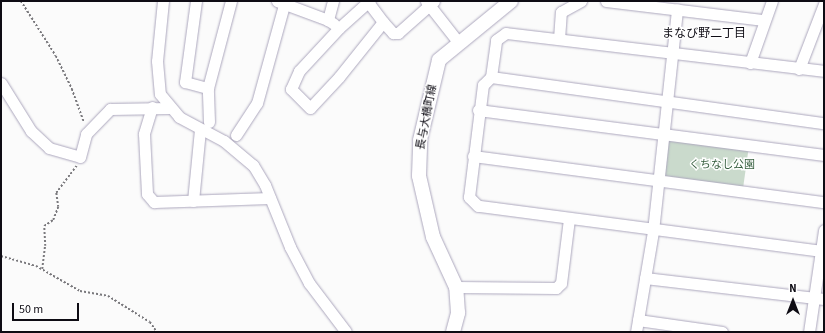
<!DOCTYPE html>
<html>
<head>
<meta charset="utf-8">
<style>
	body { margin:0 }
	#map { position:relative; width:825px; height:333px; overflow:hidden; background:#fbfbfb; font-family:"Source Sans 3","Noto Sans JP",sans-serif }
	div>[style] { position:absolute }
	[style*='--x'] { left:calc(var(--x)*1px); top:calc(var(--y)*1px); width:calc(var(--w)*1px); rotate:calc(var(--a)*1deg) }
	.green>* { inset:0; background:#cadacc; transform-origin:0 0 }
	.path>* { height:1.5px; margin-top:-0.75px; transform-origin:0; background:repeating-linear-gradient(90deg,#7a797d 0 2px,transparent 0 4px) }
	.roads { filter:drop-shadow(0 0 1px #aca7bd) drop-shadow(0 0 1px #aca7bd) }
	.minor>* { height:11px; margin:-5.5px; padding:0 5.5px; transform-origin:5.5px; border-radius:5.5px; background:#fff }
	.major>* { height:14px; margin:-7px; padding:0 7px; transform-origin:7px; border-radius:7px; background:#fff }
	span { translate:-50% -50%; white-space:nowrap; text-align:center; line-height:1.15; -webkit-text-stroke:3px #fff; paint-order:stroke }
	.street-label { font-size:11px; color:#0e0c14 }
	.park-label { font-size:11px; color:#345d3d }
	.neighbourhood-label { font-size:12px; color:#0e0c14 }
	.frame { position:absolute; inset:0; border:2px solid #0e0c14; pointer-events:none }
	.north { position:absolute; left:773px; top:281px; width:40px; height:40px; -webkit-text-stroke:3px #fff; paint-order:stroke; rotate:0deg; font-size:11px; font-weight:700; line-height:16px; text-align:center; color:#0e0c14 }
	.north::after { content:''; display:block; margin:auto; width:14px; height:18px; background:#0e0c14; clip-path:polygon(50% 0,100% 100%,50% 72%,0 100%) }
	.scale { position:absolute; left:12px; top:303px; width:67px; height:18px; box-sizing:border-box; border:2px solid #0e0c14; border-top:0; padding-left:5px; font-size:12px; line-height:14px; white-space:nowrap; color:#0e0c14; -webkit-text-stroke:3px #fff; paint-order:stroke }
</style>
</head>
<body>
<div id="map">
	<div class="green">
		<div style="left:668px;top:140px;width:81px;height:36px;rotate:8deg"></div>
	</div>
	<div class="path">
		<div style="--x:21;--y:1;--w:65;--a:57.5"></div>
		<div style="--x:56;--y:56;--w:37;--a:64"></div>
		<div style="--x:72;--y:89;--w:35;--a:70"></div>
		<div style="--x:1;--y:256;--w:36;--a:16"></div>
		<div style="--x:36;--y:266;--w:51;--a:29.6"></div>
		<div style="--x:80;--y:291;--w:28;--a:10"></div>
		<div style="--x:108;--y:296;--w:49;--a:31.8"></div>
		<div style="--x:150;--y:322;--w:12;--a:55"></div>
		<div style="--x:42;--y:269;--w:23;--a:-83"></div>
		<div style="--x:45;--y:246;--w:20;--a:-93"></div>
		<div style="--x:44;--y:226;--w:11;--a:-34"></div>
		<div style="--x:53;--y:220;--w:14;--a:-69"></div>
		<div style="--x:58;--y:207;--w:14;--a:-98"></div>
		<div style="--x:56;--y:193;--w:34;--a:-53"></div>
	</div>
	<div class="roads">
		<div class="minor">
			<div style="--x:163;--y:1;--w:60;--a:95.7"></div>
			<div style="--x:157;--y:61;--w:33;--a:85"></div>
			<div style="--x:160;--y:94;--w:30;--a:50"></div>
			<div style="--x:179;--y:117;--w:51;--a:28.1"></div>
			<div style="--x:224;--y:141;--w:38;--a:40"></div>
			<div style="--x:253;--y:165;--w:23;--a:59"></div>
			<div style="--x:265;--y:185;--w:67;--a:68"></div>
			<div style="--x:290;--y:247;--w:41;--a:62.2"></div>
			<div style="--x:309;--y:283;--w:61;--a:52.9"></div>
			<div style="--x:196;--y:1;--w:82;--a:97.7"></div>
			<div style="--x:185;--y:82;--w:24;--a:15"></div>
			<div style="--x:277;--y:1;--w:54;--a:20.4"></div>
			<div style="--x:333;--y:1;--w:20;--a:105"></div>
			<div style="--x:328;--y:20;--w:7;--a:34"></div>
			<div style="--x:426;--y:1;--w:52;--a:52"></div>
			<div style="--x:606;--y:1;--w:159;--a:6.9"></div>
			<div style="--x:368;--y:2;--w:25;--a:53"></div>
			<div style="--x:383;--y:22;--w:70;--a:128.7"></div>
			<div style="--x:339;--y:77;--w:42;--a:133.1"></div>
			<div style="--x:310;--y:108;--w:27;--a:-135"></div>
			<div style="--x:291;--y:89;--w:20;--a:-66"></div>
			<div style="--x:299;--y:71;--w:59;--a:-47.1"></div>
			<div style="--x:339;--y:28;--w:39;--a:-42"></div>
			<div style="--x:368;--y:2;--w:2;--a:-27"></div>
			<div style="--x:383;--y:22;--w:15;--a:48"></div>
			<div style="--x:393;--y:33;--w:5;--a:0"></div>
			<div style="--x:398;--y:33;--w:48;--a:-41.6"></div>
			<div style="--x:559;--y:39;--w:27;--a:-86"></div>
			<div style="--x:561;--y:12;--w:23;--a:-29"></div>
			<div style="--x:750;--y:63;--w:66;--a:-70.5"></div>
			<div style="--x:799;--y:69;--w:70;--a:-69"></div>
			<div style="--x:491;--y:77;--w:336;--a:7.9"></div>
			<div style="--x:1;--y:83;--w:57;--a:58"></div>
			<div style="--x:31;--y:131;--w:25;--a:43"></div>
			<div style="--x:49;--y:148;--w:32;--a:16"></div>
			<div style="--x:80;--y:157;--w:24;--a:-75"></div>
			<div style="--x:86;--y:134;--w:35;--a:-46"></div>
			<div style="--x:110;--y:109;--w:59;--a:-1"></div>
			<div style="--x:152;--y:107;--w:28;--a:107"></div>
			<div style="--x:144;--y:134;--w:60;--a:87.1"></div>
			<div style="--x:147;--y:194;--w:11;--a:49"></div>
			<div style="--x:154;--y:202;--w:116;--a:-2"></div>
			<div style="--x:478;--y:110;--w:349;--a:7.4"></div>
			<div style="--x:209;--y:122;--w:34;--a:-92"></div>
			<div style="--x:208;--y:88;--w:90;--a:-75.2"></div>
			<div style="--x:236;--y:135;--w:38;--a:-57"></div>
			<div style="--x:257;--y:103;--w:106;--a:-74.6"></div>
			<div style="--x:473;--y:156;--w:354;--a:7.5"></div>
			<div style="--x:193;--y:201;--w:72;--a:-84.4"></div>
			<div style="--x:822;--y:251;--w:347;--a:-172.5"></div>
			<div style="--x:478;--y:206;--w:13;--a:-135"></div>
			<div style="--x:469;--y:197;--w:113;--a:-82.9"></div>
			<div style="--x:483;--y:85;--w:11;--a:-45"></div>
			<div style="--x:491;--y:77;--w:37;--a:-82"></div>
			<div style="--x:496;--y:40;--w:12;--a:-35"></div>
			<div style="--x:506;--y:33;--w:320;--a:6.8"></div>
			<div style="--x:645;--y:278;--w:180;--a:6.7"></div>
			<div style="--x:456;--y:287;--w:100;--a:0.6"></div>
			<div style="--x:556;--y:288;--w:7;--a:-45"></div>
			<div style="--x:561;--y:283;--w:64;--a:-82.9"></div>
			<div style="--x:638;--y:320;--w:85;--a:8.1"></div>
			<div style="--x:636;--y:332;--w:102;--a:-80.4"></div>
			<div style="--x:653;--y:231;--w:223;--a:-83.8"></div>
			<div style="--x:809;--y:332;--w:103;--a:-81.6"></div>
		</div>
		<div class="major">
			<div style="--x:453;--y:332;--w:20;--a:-75"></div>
			<div style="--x:458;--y:313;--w:26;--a:-94"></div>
			<div style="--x:456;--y:287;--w:55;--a:-114.7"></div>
			<div style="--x:433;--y:237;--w:63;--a:-102.9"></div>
			<div style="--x:419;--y:176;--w:36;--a:-88"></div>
			<div style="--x:420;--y:140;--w:82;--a:-76.6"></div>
			<div style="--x:439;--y:60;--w:93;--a:-39.3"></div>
		</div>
	</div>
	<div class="street-label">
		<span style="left:427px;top:117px;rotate:-79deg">長与大橋町線</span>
	</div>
	<div class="park-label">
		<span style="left:722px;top:165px">くちなし公園</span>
	</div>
	<div class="neighbourhood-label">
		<span style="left:704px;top:34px">まなび野二丁目</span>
	</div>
	<div class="frame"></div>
	<div class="north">N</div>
	<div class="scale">50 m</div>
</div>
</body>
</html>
